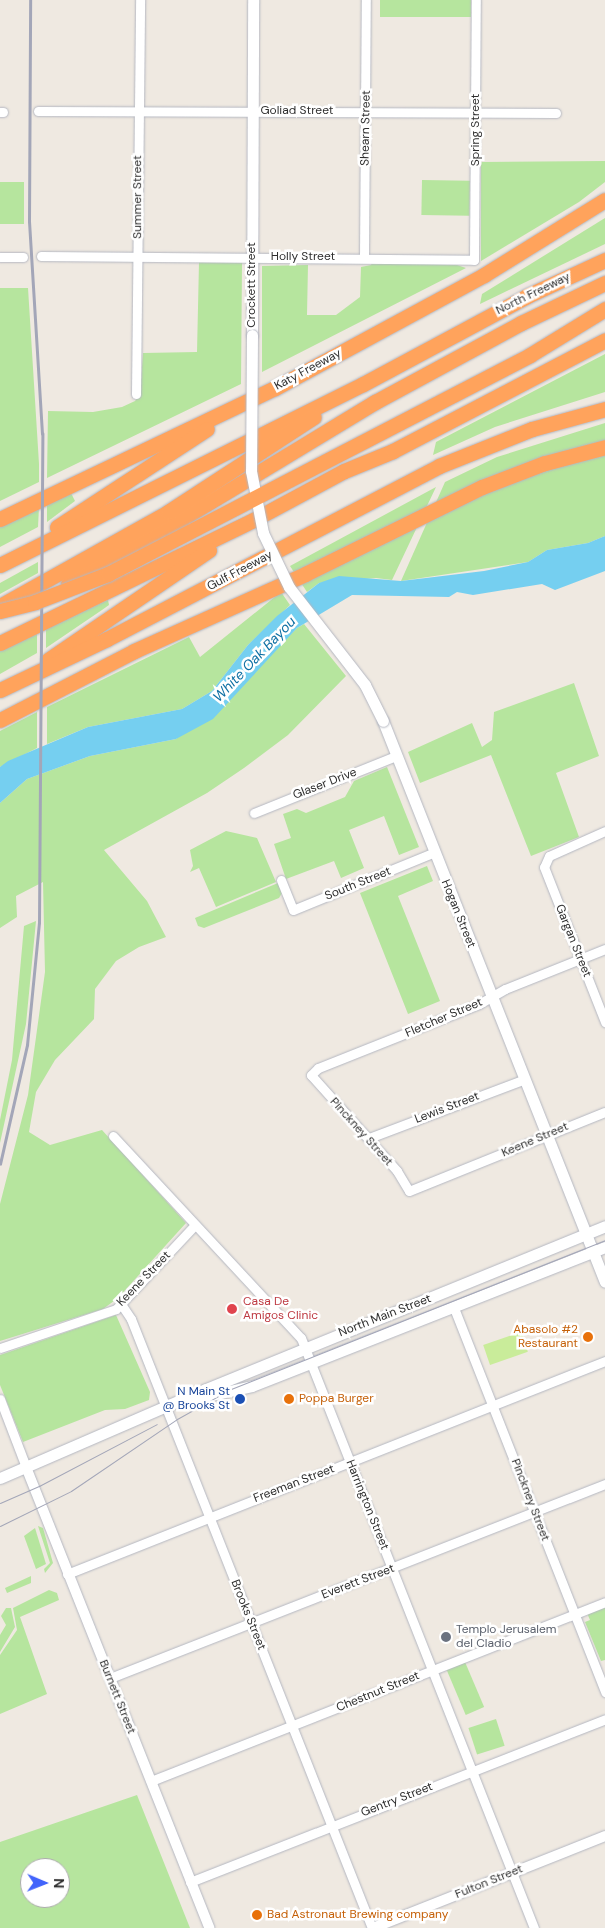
<!DOCTYPE html>
<html>
<head>
<meta charset="utf-8">
<style>
	body { margin:0 }
	#map { position:relative; width:605px; height:1928px; overflow:hidden; background:#efe9e1; font-family:"DM Sans",sans-serif }
	div>[style] { position:absolute }
	[style*='--x'] { left:calc(var(--x)*1px); top:calc(var(--y)*1px); width:calc(var(--w)*1px); rotate:calc(var(--a)*1deg) }
	.green>* { inset:0; background:#b6e59e; transform-origin:0 0 }
	.pitch>* { inset:0; background:#c9ec9a; transform-origin:0 0 }
	.water>* { inset:0; background:#75cff0 }
	.roads { filter:drop-shadow(0 0 1px #b4b7c1) drop-shadow(0 0 1px #b4b7c1) }
	.minor>* { height:9px; margin:-4.5px; padding:0 4.5px; transform-origin:4.5px; border-radius:4.5px; background:#fff }
	.tertiary>* { height:10px; margin:-5px; padding:0 5px; transform-origin:5px; border-radius:5px; background:#fff }
	.secondary>* { height:11px; margin:-5.5px; padding:0 5.5px; transform-origin:5.5px; border-radius:5.5px; background:#fff }
	.motorway>* { height:15px; margin:-7.5px; padding:0 7.5px; transform-origin:7.5px; border-radius:7.5px; background:#ffa35c }
	.tram>* { height:1px; margin:-0.5px; padding:0 0.5px; transform-origin:0.5px; border-radius:0.5px; background:#a3a6b8 }
	.rail>* { height:2.5px; margin:-1.25px; padding:0 1.25px; transform-origin:1.25px; border-radius:1.25px; background:#a3a6b8 }
	.bridges { filter:drop-shadow(0 0 1px #b4b7c1) drop-shadow(0 0 1px #b4b7c1) }
	.secondary-bridge>* { height:11px; margin:-5.5px; padding:0 5.5px; transform-origin:5.5px; border-radius:5.5px; background:#fff }
	.motorway-bridge>* { height:15px; margin:-7.5px; padding:0 7.5px; transform-origin:7.5px; border-radius:7.5px; background:#ffa35c }
	.dots>* { width:14px; height:14px; translate:-50% -50%; box-sizing:border-box; border:2px solid #fff; border-radius:50% }
	span { translate:-50% -50%; white-space:nowrap; text-align:center; line-height:1.15; -webkit-text-stroke:5px #fff; paint-order:stroke }
	.street-label { font-size:12px; color:#2e2e2e }
	.health-label { font-size:12px; color:#be3a42 }
	.left { translate:0 -50%; text-align:left }
	.food-label { font-size:12px; color:#c56008 }
	.right { translate:-100% -50%; text-align:right }
	.transit-label { font-size:12px; color:#164399 }
	.worship-label { font-size:12px; color:#5b616d }
	.water-label { font-size:14px; color:#0d6fa3; font-style:italic }
	.north { position:absolute; left:20px; top:1858px; width:50px; height:50px; box-sizing:border-box; background:#fff; border:1px solid #ababab; border-radius:50%; rotate:91deg; font-size:14px; font-weight:700; line-height:20px; text-align:center; color:#2e2e2e }
	.north::after { content:''; display:block; margin:auto; width:18px; height:22px; background:#4264fb; clip-path:polygon(50% 0,100% 100%,50% 72%,0 100%) }
</style>
</head>
<body>
<div id="map">
	<div class="green">
		<div style="left:380px;top:0;width:91px;height:17px"></div>
		<div style="clip-path:polygon(605px 161px,605px 182px,579px 202px,481px 261px,481px 162px)"></div>
		<div style="left:422px;top:180px;width:48px;height:35px;rotate:1deg"></div>
		<div style="left:0;top:182px;width:24px;height:42px"></div>
		<div style="clip-path:polygon(605px 218px,605px 244px,480px 304px,482px 294px)"></div>
		<div style="clip-path:polygon(199px 262px,242px 262px,241px 384px,47px 478px,48px 411px,93px 412px,122px 407px,135px 401px,140px 394px,143px 353px,197px 352px)"></div>
		<div style="clip-path:polygon(372px 262px,457px 265px,466px 268px,262px 372px,262px 266px,308px 265px,307px 315px,336px 315px,360px 297px,361px 267px,371px 265px)"></div>
		<div style="clip-path:polygon(0 288px,28px 288px,39px 464px,39px 482px,0 501px)"></div>
		<div style="clip-path:polygon(605px 354px,605px 392px,495px 427px,433px 455px,436px 442px)"></div>
		<div style="clip-path:polygon(605px 423px,605px 536px,588px 543px,547px 550px,528px 562px,401px 581px,445px 482px,497px 457px)"></div>
		<div style="clip-path:polygon(436px 487px,392px 580px,376px 578px,319px 583px,307px 592px,290px 566px)"></div>
		<div style="clip-path:polygon(70px 491px,75px 501px,47px 522px,47px 502px)"></div>
		<div style="clip-path:polygon(39px 507px,38px 527px,0 547px,0 526px)"></div>
		<div style="clip-path:polygon(38px 562px,38px 573px,0 594px,0 583px)"></div>
		<div style="clip-path:polygon(281px 592px,290px 605px,248px 645px,212px 691px,182px 709px,88px 727px,47px 744px,47px 707px,189px 637px,200px 657px)"></div>
		<div style="clip-path:polygon(108px 600px,109px 605px,102px 610px,46px 648px,46px 628px)"></div>
		<div style="clip-path:polygon(304px 624px,346px 676px,288px 735px,244px 768px,207px 793px,104px 850px,147px 901px,166px 937px,139px 947px,116px 961px,95px 989px,94px 1019px,55px 1060px,36px 1092px,29px 1132px,50px 1145px,102px 1130px,186px 1223px,118px 1298px,103px 1309px,0 1341px,0 1204px,28px 1095px,45px 972px,43px 882px,16px 896px,17px 917px,0 928px,0 803px,27px 779px,90px 756px,176px 739px,242px 684px,297px 628px)"></div>
		<div style="clip-path:polygon(37px 632px,37px 653px,0 674px,0 651px)"></div>
		<div style="clip-path:polygon(574px 683px,599px 756px,556px 773px,579px 837px,531px 856px,491px 755px,420px 783px,408px 752px,472px 723px,482px 747px,492px 740px,494px 712px)"></div>
		<div style="clip-path:polygon(37px 712px,37px 748px,0 767px,0 731px)"></div>
		<div style="clip-path:polygon(387px 767px,419px 847px,399px 855px,384px 816px,349px 830px,364px 868px,341px 878px,334px 861px,286px 879px,274px 844px,291px 838px,283px 814px,297px 809px,306px 813px,345px 797px,354px 781px)"></div>
		<div style="clip-path:polygon(226px 831px,257px 838px,276px 882px,216px 907px,199px 868px,190px 872px,193px 866px,190px 850px)"></div>
		<div style="clip-path:polygon(427px 866px,433px 881px,398px 896px,440px 1001px,408px 1014px,360px 893px)"></div>
		<div style="clip-path:polygon(278px 883px,282px 893px,279px 898px,204px 928px,198px 926px,195px 918px)"></div>
		<div style="clip-path:polygon(36px 921px,26px 1024px,0 1143px,0 1120px,12px 1060px,24px 926px)"></div>
		<div style="clip-path:polygon(116px 1315px,150px 1392px,149px 1400px,125px 1409px,105px 1410px,23px 1442px,0 1385px,0 1355px)"></div>
		<div style="clip-path:polygon(38px 1526px,43px 1528px,53px 1563px,45px 1573px,44px 1569px,50px 1563px)"></div>
		<div style="clip-path:polygon(35px 1528px,46px 1564px,36px 1569px,24px 1536px)"></div>
		<div style="clip-path:polygon(31px 1576px,31px 1583px,7px 1593px,5px 1588px)"></div>
		<div style="clip-path:polygon(49px 1590px,57px 1593px,59px 1600px,20px 1617px,47px 1694px,0 1714px,0 1655px,17px 1630px,13px 1608px)"></div>
		<div style="clip-path:polygon(605px 1606px,605px 1660px,601px 1661px,585px 1622px,590px 1620px,587px 1613px)"></div>
		<div style="clip-path:polygon(6px 1608px,11px 1608px,15px 1627px,0 1652px,0 1635px,6px 1625px,1px 1616px)"></div>
		<div style="left:465px;top:1662px;width:49px;height:20px;rotate:67deg"></div>
		<div style="left:496px;top:1719px;width:28px;height:29px;rotate:72deg"></div>
		<div style="clip-path:polygon(evenodd,137px 1795px,190px 1928px,0 1928px,0 1842px,137px 1795px,30px 1868px,60px 1868px,60px 1898px,30px 1898px,30px 1868px)"></div>
	</div>
	<div class="pitch">
		<div style="left:521px;top:1332px;width:21px;height:40px;rotate:71deg"></div>
	</div>
	<div class="water">
		<div style="clip-path:polygon(605px 536px,605px 571px,555px 590px,542px 584px,473px 595px,457px 592px,449px 597px,352px 595px,297px 628px,213px 719px,176px 739px,90px 756px,27px 779px,0 803px,0 767px,8px 761px,88px 727px,182px 709px,212px 691px,248px 645px,277px 616px,319px 583px,339px 576px,401px 581px,484px 571px,528px 562px,547px 550px,588px 543px)"></div>
	</div>
	<div class="roads">
		<div class="minor">
			<div style="--x:38;--y:111;--w:518;--a:0.22"></div>
			<div style="--x:0;--y:112;--w:3;--a:0"></div>
			<div style="--x:41;--y:256;--w:433;--a:0.5"></div>
			<div style="--x:474;--y:260;--w:260;--a:-89.6"></div>
			<div style="--x:0;--y:257;--w:23;--a:0"></div>
			<div style="--x:364;--y:257;--w:257;--a:-89.6"></div>
			<div style="--x:136;--y:394;--w:394;--a:-89.4"></div>
			<div style="--x:254;--y:813;--w:153;--a:-21.9"></div>
			<div style="--x:605;--y:831;--w:61;--a:155.9"></div>
			<div style="--x:549;--y:856;--w:12;--a:114"></div>
			<div style="--x:544;--y:867;--w:167;--a:68.5"></div>
			<div style="--x:281;--y:880;--w:32;--a:68"></div>
			<div style="--x:293;--y:910;--w:151;--a:-22.2"></div>
			<div style="--x:605;--y:949;--w:108;--a:158.2"></div>
			<div style="--x:505;--y:989;--w:30;--a:150"></div>
			<div style="--x:479;--y:1004;--w:173;--a:158.3"></div>
			<div style="--x:318;--y:1068;--w:10;--a:135"></div>
			<div style="--x:311;--y:1075;--w:129;--a:48.1"></div>
			<div style="--x:397;--y:1171;--w:23;--a:59"></div>
			<div style="--x:409;--y:1191;--w:211;--a:-22"></div>
			<div style="--x:113;--y:1136;--w:276;--a:47.1"></div>
			<div style="--x:301;--y:1338;--w:634;--a:68.45"></div>
			<div style="--x:369;--y:1138;--w:167;--a:-20.7"></div>
			<div style="--x:121;--y:1304;--w:18;--a:56"></div>
			<div style="--x:131;--y:1319;--w:655;--a:68.41"></div>
			<div style="--x:454;--y:1308;--w:413;--a:68.5"></div>
			<div style="--x:0;--y:1348;--w:122;--a:-18.6"></div>
			<div style="--x:116;--y:1309;--w:115;--a:-46.8"></div>
			<div style="--x:0;--y:1399;--w:73;--a:69.1"></div>
			<div style="--x:67;--y:1574;--w:579;--a:-21.6"></div>
			<div style="--x:110;--y:1678;--w:532;--a:-21.4"></div>
			<div style="--x:151;--y:1781;--w:488;--a:-21.5"></div>
			<div style="--x:190;--y:1882;--w:446;--a:-21.4"></div>
		</div>
		<div class="tertiary">
			<div style="--x:26;--y:1467;--w:496;--a:68.3"></div>
			<div style="--x:373;--y:1928;--w:250;--a:-21.6"></div>
		</div>
		<div class="secondary">
			<div style="--x:252;--y:335;--w:335;--a:-89.8"></div>
			<div style="--x:383;--y:721;--w:603;--a:68.41"></div>
			<div style="--x:194;--y:1399;--w:59;--a:-12.6"></div>
			<div style="--x:252;--y:1386;--w:379;--a:-21.5"></div>
			<div style="--x:0;--y:1478;--w:224;--a:-23.4"></div>
			<div style="--x:206;--y:1389;--w:431;--a:-22.2"></div>
		</div>
		<div class="motorway">
			<div style="--x:0;--y:519;--w:305;--a:-25.5"></div>
			<div style="--x:275;--y:388;--w:238;--a:-28.4"></div>
			<div style="--x:484;--y:275;--w:142;--a:-31.8"></div>
			<div style="--x:57;--y:527;--w:179;--a:-33.2"></div>
			<div style="--x:0;--y:565;--w:406;--a:-26.5"></div>
			<div style="--x:363;--y:384;--w:186;--a:-28.2"></div>
			<div style="--x:527;--y:296;--w:86;--a:-24.8"></div>
			<div style="--x:68;--y:584;--w:102;--a:-29.3"></div>
			<div style="--x:157;--y:534;--w:255;--a:-31.2"></div>
			<div style="--x:375;--y:402;--w:166;--a:-28.4"></div>
			<div style="--x:521;--y:323;--w:93;--a:-25.5"></div>
			<div style="--x:0;--y:606;--w:193;--a:-29.2"></div>
			<div style="--x:168;--y:512;--w:174;--a:-33.1"></div>
			<div style="--x:0;--y:643;--w:281;--a:-25.9"></div>
			<div style="--x:253;--y:520;--w:103;--a:-28.3"></div>
			<div style="--x:344;--y:471;--w:53;--a:-22.2"></div>
			<div style="--x:393;--y:451;--w:239;--a:-27.6"></div>
			<div style="--x:48;--y:660;--w:195;--a:-34.3"></div>
			<div style="--x:0;--y:690;--w:119;--a:-25.5"></div>
			<div style="--x:107;--y:639;--w:374;--a:-27.5"></div>
			<div style="--x:439;--y:466;--w:100;--a:-21.7"></div>
			<div style="--x:532;--y:429;--w:76;--a:-15.3"></div>
			<div style="--x:0;--y:720;--w:151;--a:-27.2"></div>
			<div style="--x:134;--y:651;--w:188;--a:-24.2"></div>
			<div style="--x:305;--y:574;--w:197;--a:-26.2"></div>
			<div style="--x:482;--y:487;--w:67;--a:-20.9"></div>
			<div style="--x:545;--y:463;--w:62;--a:-14.9"></div>
		</div>
	</div>
	<div class="tram">
		<div style="--x:0;--y:1503;--w:43;--a:-23.6"></div>
		<div style="--x:39;--y:1486;--w:133;--a:-27.7"></div>
		<div style="--x:0;--y:1526;--w:79;--a:-26.2"></div>
		<div style="--x:71;--y:1491;--w:128;--a:-34.2"></div>
		<div style="--x:177;--y:1419;--w:62;--a:-29.1"></div>
		<div style="--x:231;--y:1389;--w:403;--a:-21.7"></div>
	</div>
	<div class="rail">
		<div style="--x:0;--y:1164;--w:122;--a:-77.2"></div>
		<div style="--x:27;--y:1045;--w:123;--a:-84.4"></div>
		<div style="--x:39;--y:923;--w:489;--a:-89.6"></div>
		<div style="--x:42;--y:434;--w:212;--a:-93.5"></div>
		<div style="--x:29;--y:222;--w:222;--a:-89.7"></div>
	</div>
	<div class="bridges">
		<div class="secondary-bridge">
			<div style="--x:252;--y:335;--w:136;--a:90.4"></div>
			<div style="--x:251;--y:471;--w:63;--a:79"></div>
			<div style="--x:263;--y:533;--w:60;--a:64.3"></div>
			<div style="--x:289;--y:587;--w:124;--a:52.2"></div>
			<div style="--x:365;--y:685;--w:40;--a:63.4"></div>
		</div>
		<div class="motorway-bridge">
			<div style="--x:0;--y:611;--w:36;--a:-14"></div>
			<div style="--x:35;--y:602;--w:78;--a:-21"></div>
			<div style="--x:108;--y:574;--w:475;--a:-27.4"></div>
			<div style="--x:530;--y:355;--w:88;--a:-31.5"></div>
		</div>
	</div>
	<div class="dots">
		<div style="left:232px;top:1309px;background:#e0444e"></div>
		<div style="left:588px;top:1337px;background:#e8710a"></div>
		<div style="left:240px;top:1399px;background:#1a4fb4"></div>
		<div style="left:289px;top:1399px;background:#e8710a"></div>
		<div style="left:446px;top:1637px;background:#6b7280"></div>
		<div style="left:257px;top:1915px;background:#e8710a"></div>
	</div>
	<div class="street-label">
		<span style="left:297px;top:111px">Goliad Street</span>
		<span style="left:366px;top:128px;rotate:-89deg">Shearn Street</span>
		<span style="left:476px;top:130px;rotate:-90deg">Spring Street</span>
		<span style="left:138px;top:197px;rotate:-90deg">Summer Street</span>
		<span style="left:303px;top:257px">Holly Street</span>
		<span style="left:252px;top:285px;rotate:-90deg">Crockett Street</span>
		<span style="left:533px;top:294px;rotate:-26deg">North Freeway</span>
		<span style="left:308px;top:370px;rotate:-28deg">Katy Freeway</span>
		<span style="left:240px;top:571px;rotate:-28deg">Gulf Freeway</span>
		<span style="left:325px;top:784px;rotate:-21deg">Glaser Drive</span>
		<span style="left:358px;top:884px;rotate:-22deg">South Street</span>
		<span style="left:458px;top:914px;rotate:68deg">Hogan Street</span>
		<span style="left:573px;top:941px;rotate:68deg">Gargan Street</span>
		<span style="left:444px;top:1018px;rotate:-23deg">Fletcher Street</span>
		<span style="left:447px;top:1108px;rotate:-21deg">Lewis Street</span>
		<span style="left:361px;top:1132px;rotate:48deg">Pinckney Street</span>
		<span style="left:535px;top:1140px;rotate:-23deg">Keene Street</span>
		<span style="left:144px;top:1279px;rotate:-46deg">Keene Street</span>
		<span style="left:385px;top:1316px;rotate:-21deg">North Main Street</span>
		<span style="left:294px;top:1484px;rotate:-21deg">Freeman Street</span>
		<span style="left:530px;top:1500px;rotate:69deg">Pinckney Street</span>
		<span style="left:367px;top:1505px;rotate:68deg">Harrington Street</span>
		<span style="left:358px;top:1582px;rotate:-21deg">Everett Street</span>
		<span style="left:248px;top:1615px;rotate:68deg">Brooks Street</span>
		<span style="left:378px;top:1692px;rotate:-22deg">Chestnut Street</span>
		<span style="left:117px;top:1697px;rotate:68deg">Burnett Street</span>
		<span style="left:397px;top:1800px;rotate:-21deg">Gentry Street</span>
		<span style="left:489px;top:1882px;rotate:-22deg">Fulton Street</span>
	</div>
	<div class="health-label">
		<span class="left" style="left:243px;top:1309px">Casa De<br>Amigos Clinic</span>
	</div>
	<div class="food-label">
		<span class="right" style="left:578px;top:1337px">Abasolo #2<br>Restaurant</span>
		<span class="left" style="left:299px;top:1399px">Poppa Burger</span>
		<span class="left" style="left:267px;top:1915px">Bad Astronaut Brewing company</span>
	</div>
	<div class="transit-label">
		<span class="right" style="left:230px;top:1399px">N Main St<br>@ Brooks St</span>
	</div>
	<div class="worship-label">
		<span class="left" style="left:456px;top:1637px">Templo Jerusalem<br>del Cladio</span>
	</div>
	<div class="water-label">
		<span style="left:254px;top:659px;rotate:-46deg">White Oak Bayou</span>
	</div>
	<div class="north">N</div>
</div>
</body>
</html>
